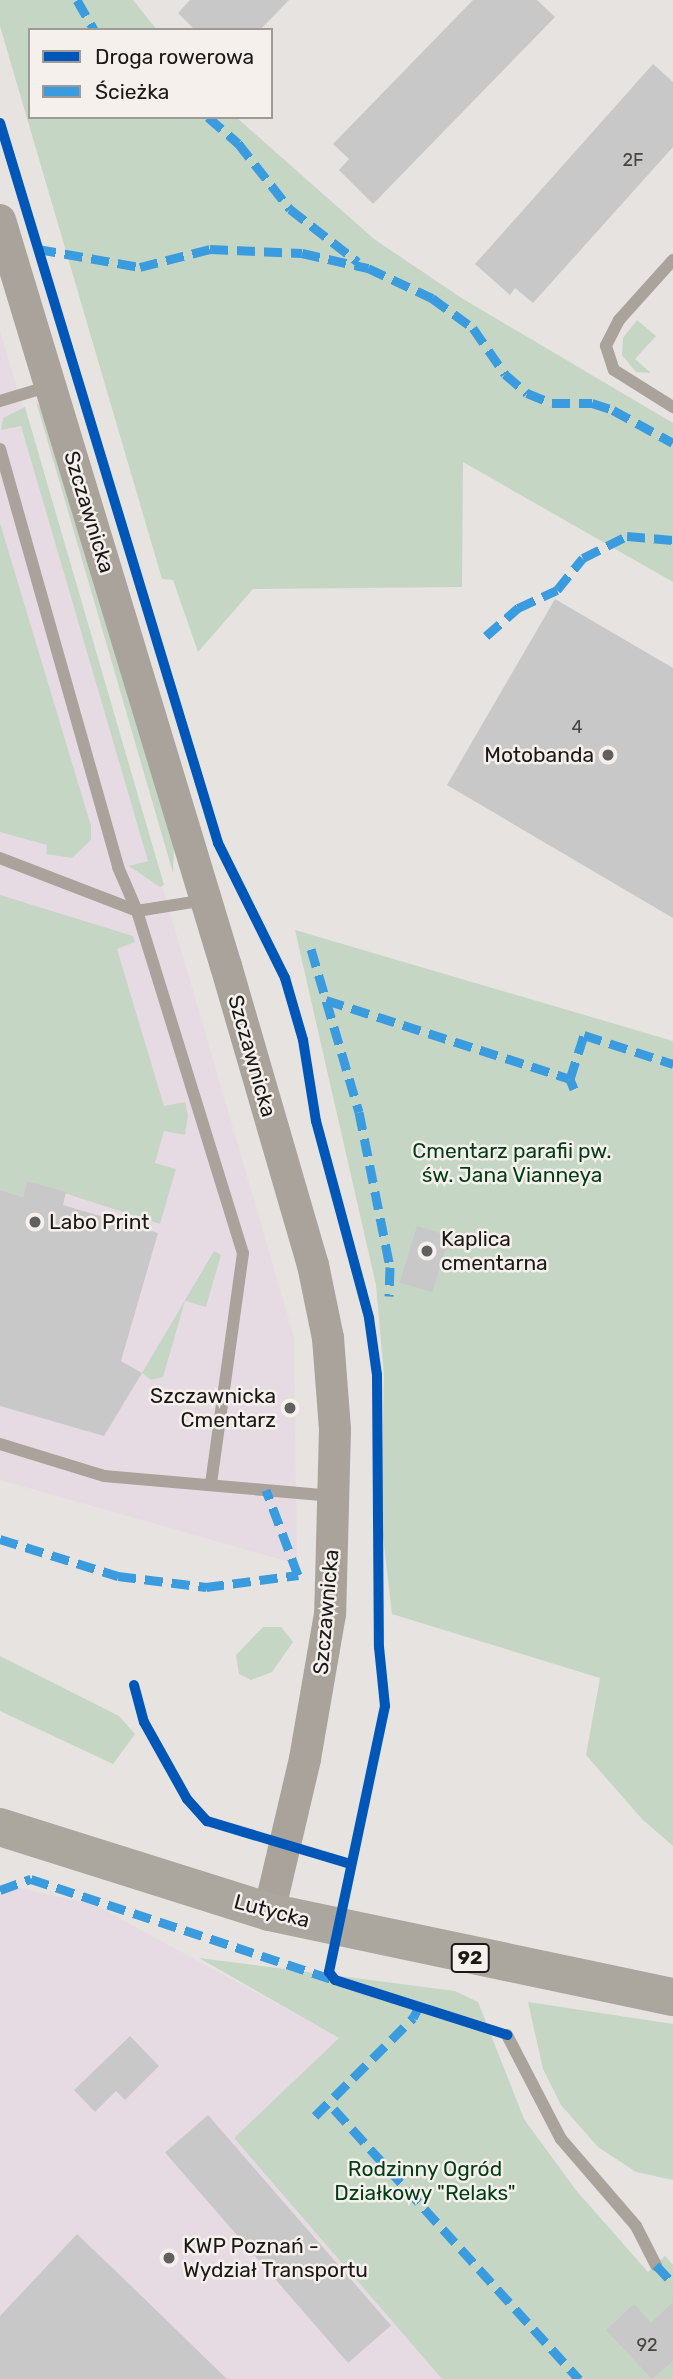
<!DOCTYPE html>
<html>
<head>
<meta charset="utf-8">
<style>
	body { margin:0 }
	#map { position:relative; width:673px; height:2379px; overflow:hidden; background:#e6e3e1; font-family:Rubik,sans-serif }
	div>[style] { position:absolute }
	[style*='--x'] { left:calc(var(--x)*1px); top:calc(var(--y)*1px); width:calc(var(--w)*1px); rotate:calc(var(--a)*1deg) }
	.industrial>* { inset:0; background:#e7dbe3 }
	.green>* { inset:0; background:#c5d6c5 }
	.building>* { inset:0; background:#c9c8c8; transform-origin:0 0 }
	.service>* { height:12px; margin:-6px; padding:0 6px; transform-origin:6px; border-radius:6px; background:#aaa39b }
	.tertiary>* { height:32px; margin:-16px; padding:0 16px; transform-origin:16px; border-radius:16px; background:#aaa39b }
	.primary>* { height:38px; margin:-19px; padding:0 19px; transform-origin:19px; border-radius:19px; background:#aca79e }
	.quiet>* { height:9px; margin-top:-4.5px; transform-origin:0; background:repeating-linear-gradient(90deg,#3b9bdf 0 18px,transparent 0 27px) }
	.cycleway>* { height:10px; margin:-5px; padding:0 5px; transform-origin:5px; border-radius:5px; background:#0057b8 }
	.dots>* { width:19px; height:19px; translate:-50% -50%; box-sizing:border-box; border:4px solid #f6f0ec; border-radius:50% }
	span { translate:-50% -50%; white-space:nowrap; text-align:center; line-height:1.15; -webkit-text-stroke:5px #f6f0ec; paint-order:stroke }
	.number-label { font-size:18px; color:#464544 }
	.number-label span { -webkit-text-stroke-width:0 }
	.shield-label span { padding:2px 5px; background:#f6f0ec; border:2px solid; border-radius:5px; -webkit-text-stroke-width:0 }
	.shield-label { font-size:19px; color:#1b1918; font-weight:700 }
	.street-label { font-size:21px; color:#1b1918 }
	.poi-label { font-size:21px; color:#1b1918 }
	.right { translate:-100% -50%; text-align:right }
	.left { translate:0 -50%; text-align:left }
	.park-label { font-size:21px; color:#003d16 }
	.legend { position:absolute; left:28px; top:28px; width:245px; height:91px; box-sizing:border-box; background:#f6f0ec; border:2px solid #9e9a97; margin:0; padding:9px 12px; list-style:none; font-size:21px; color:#1b1918 }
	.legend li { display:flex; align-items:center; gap:14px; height:35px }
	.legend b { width:35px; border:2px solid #9e9a97 }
</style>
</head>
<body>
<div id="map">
	<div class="industrial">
		<div style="clip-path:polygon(0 330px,294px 1337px,297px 1564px,0 1480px)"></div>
		<div style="clip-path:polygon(0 1884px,93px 1904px,340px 2038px,234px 2138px,442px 2379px,0 2379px)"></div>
	</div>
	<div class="green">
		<div style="clip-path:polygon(0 0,133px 0,157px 30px,30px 30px,30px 117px,236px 117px,374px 239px,463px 299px,673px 423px,673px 582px,463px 462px,462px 587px,253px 589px,198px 652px,173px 580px,162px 579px,0 26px)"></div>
		<div style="clip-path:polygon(637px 320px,656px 336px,635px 359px,651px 373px,636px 372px,622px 355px,623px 338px)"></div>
		<div style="clip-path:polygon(36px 401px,50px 425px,174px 847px,173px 873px)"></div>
		<div style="clip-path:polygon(25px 407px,164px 885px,160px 887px,129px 866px,148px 861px,21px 426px,1px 430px,3px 418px)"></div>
		<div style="clip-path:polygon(0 523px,91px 826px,91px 840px,72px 858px,46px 854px,47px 845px,0 832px)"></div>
		<div style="clip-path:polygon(0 895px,133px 936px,135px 942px,117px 949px,164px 1106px,185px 1102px,188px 1115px,185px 1135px,164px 1131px,155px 1163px,176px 1169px,160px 1224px,27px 1181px,23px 1197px,0 1190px)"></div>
		<div style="clip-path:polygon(295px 930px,673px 1041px,673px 1846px,642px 1819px,586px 1755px,600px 1678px,392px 1614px,381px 1519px,384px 1375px,376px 1285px)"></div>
		<div style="clip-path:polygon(214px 1251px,221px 1255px,206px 1307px,185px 1301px,163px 1377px,151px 1380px,142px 1373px)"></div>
		<div style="clip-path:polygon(263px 1627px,281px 1627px,293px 1642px,272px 1672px,251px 1680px,239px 1674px,236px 1655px)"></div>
		<div style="clip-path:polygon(0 1656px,119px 1716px,135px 1734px,113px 1764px,0 1711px)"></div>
		<div style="clip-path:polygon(199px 1958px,455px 1991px,478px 2002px,524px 2119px,575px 2189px,648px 2272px,665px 2256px,673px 2265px,673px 2379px,442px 2379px,234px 2138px,339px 2038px)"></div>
		<div style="clip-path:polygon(528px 2002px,673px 2024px,673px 2180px,636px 2172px,598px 2147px,561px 2105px,543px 2069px)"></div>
	</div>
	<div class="building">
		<div style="clip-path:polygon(190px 0,289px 0,260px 30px,195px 30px,178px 13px)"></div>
		<div style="clip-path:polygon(473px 0,537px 0,555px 17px,373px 204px,339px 170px,349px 159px,333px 144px)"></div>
		<div style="clip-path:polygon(653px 64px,673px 82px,673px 147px,533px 303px,515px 288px,510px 295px,475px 264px)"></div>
		<div style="clip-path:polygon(555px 599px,673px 668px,673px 918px,447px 785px)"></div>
		<div style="clip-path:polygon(27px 1181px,66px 1192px,63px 1205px,158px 1233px,121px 1361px,142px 1373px,104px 1436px,0 1406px,0 1190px,23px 1197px)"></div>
		<div style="left:417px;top:1226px;width:34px;height:59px;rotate:17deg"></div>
		<div style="clip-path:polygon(130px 2036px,159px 2066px,125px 2100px,116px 2091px,95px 2112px,74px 2090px)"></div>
		<div style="left:208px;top:2115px;width:279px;height:57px;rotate:49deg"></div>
		<div style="clip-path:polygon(77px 2234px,124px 2279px,227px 2379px,0 2379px,0 2316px)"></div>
		<div style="clip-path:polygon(673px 2302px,673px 2361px,652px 2379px,606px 2330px,634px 2304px,651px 2323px)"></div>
	</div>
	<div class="service">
		<div style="--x:673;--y:260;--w:81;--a:132"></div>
		<div style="--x:619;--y:320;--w:29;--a:117"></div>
		<div style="--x:606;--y:346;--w:25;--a:72"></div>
		<div style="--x:614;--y:370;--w:70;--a:32.1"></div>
		<div style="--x:0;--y:401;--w:52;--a:-16.7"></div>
		<div style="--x:0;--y:449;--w:434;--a:74.2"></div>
		<div style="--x:118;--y:867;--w:48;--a:66.6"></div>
		<div style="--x:137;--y:911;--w:358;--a:72.8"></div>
		<div style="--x:243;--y:1253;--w:234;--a:97.9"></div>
		<div style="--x:0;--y:858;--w:147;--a:21.1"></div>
		<div style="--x:137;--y:911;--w:70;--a:-9.1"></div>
		<div style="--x:0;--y:1444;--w:109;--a:17.1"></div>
		<div style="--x:104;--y:1476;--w:230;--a:5"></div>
		<div style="--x:507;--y:2035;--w:117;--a:62.6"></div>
		<div style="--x:561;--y:2139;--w:115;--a:49.2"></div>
		<div style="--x:636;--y:2226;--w:44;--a:62.9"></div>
	</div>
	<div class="tertiary">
		<div style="--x:0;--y:220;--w:779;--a:73.15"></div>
		<div style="--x:226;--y:966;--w:311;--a:73.8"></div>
		<div style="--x:313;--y:1265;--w:75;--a:78.4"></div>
		<div style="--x:328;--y:1338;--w:91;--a:85.6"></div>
		<div style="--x:335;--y:1429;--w:185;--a:91.5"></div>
		<div style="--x:330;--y:1614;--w:147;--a:99.8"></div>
		<div style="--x:305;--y:1759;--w:157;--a:103.2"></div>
	</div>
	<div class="primary">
		<div style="--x:0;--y:1827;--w:282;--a:17.5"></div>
		<div style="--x:269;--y:1912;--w:413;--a:11.9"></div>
	</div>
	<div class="quiet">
		<div style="--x:77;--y:0;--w:34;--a:60"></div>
		<div style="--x:208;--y:117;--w:40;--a:41"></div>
		<div style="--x:238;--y:143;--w:84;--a:51.8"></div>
		<div style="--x:290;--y:209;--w:86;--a:37.9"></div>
		<div style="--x:38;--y:249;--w:104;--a:10"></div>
		<div style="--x:140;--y:267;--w:72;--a:-14.4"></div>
		<div style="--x:210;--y:249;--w:92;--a:2.5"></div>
		<div style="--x:302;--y:253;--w:68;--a:12.8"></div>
		<div style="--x:368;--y:268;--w:71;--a:25.1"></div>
		<div style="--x:432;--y:298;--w:51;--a:36.2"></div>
		<div style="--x:473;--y:328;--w:56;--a:55.2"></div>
		<div style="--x:505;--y:374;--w:29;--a:41"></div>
		<div style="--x:527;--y:393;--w:27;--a:22"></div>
		<div style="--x:552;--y:403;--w:40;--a:0"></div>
		<div style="--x:592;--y:403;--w:22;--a:18"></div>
		<div style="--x:613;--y:410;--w:68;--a:28.8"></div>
		<div style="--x:486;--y:636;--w:43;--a:-41.2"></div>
		<div style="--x:518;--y:608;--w:43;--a:-24.8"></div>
		<div style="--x:557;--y:590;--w:41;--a:-50.9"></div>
		<div style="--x:583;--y:558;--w:49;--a:-26.6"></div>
		<div style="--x:627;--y:536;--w:46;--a:5"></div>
		<div style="--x:311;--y:949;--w:170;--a:73.6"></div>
		<div style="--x:359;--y:1112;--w:158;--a:78.7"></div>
		<div style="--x:390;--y:1267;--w:29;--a:92"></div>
		<div style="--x:326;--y:1000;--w:256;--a:17.9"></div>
		<div style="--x:574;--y:1089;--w:11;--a:-112"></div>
		<div style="--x:570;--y:1079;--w:46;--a:-72.3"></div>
		<div style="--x:584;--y:1035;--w:94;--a:18"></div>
		<div style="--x:0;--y:1539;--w:124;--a:17.4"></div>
		<div style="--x:118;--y:1576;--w:89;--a:7.1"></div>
		<div style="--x:206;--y:1587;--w:93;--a:-7.4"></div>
		<div style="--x:298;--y:1575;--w:91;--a:-110.6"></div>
		<div style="--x:0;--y:1890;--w:33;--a:-20"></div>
		<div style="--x:31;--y:1879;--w:320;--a:18.4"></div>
		<div style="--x:334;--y:2109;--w:365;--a:47.8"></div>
		<div style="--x:315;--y:2116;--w:139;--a:-45"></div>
		<div style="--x:413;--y:2018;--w:15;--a:-62"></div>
		<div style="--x:656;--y:2265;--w:25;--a:47"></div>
	</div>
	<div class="cycleway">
		<div style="--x:0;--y:123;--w:752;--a:73.15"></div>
		<div style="--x:218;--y:843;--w:151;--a:63.6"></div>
		<div style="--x:285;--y:978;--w:65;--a:73.8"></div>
		<div style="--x:303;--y:1040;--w:82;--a:80.9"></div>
		<div style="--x:316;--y:1121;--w:204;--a:74.9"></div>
		<div style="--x:369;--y:1318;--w:58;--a:82"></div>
		<div style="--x:377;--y:1375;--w:272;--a:89.6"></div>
		<div style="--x:379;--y:1647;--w:59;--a:84.2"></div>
		<div style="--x:385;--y:1706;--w:272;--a:101.9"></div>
		<div style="--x:329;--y:1972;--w:10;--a:53"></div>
		<div style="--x:335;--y:1980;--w:181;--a:17.7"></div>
		<div style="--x:134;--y:1685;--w:38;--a:75"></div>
		<div style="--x:144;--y:1722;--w:88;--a:60.8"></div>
		<div style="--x:187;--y:1799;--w:30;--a:48"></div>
		<div style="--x:207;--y:1821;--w:149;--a:16.7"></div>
	</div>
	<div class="dots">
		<div style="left:608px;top:755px;background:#62605e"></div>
		<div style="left:35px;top:1222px;background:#62605e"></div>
		<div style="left:427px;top:1251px;background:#62605e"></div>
		<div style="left:290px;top:1408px;background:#62605e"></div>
		<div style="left:169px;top:2258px;background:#62605e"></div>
	</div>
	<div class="number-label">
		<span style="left:633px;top:160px">2F</span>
		<span style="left:577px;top:727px">4</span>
		<span style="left:647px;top:2345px">92</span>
	</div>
	<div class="shield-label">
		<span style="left:470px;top:1958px">92</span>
	</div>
	<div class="street-label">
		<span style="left:89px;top:512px;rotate:73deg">Szczawnicka</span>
		<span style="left:252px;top:1056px;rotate:74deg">Szczawnicka</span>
		<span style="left:326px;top:1612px;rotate:-85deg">Szczawnicka</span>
		<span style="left:272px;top:1911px;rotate:15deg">Lutycka</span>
	</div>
	<div class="poi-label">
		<span class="right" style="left:594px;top:755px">Motobanda</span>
		<span class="left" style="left:49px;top:1222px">Labo Print</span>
		<span class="left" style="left:441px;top:1251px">Kaplica<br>cmentarna</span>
		<span class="right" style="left:276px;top:1408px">Szczawnicka<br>Cmentarz</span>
		<span class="left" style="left:183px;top:2258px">KWP Poznań -<br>Wydział Transportu</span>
	</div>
	<div class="park-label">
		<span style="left:512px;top:1163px">Cmentarz parafii pw.<br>św. Jana Vianneya</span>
		<span style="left:425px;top:2181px">Rodzinny Ogród<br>Działkowy "Relaks"</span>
	</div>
	<ul class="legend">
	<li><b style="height:9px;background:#0057b8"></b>Droga rowerowa</li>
	<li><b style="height:9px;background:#3b9bdf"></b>Ścieżka</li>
	</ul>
</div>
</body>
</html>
